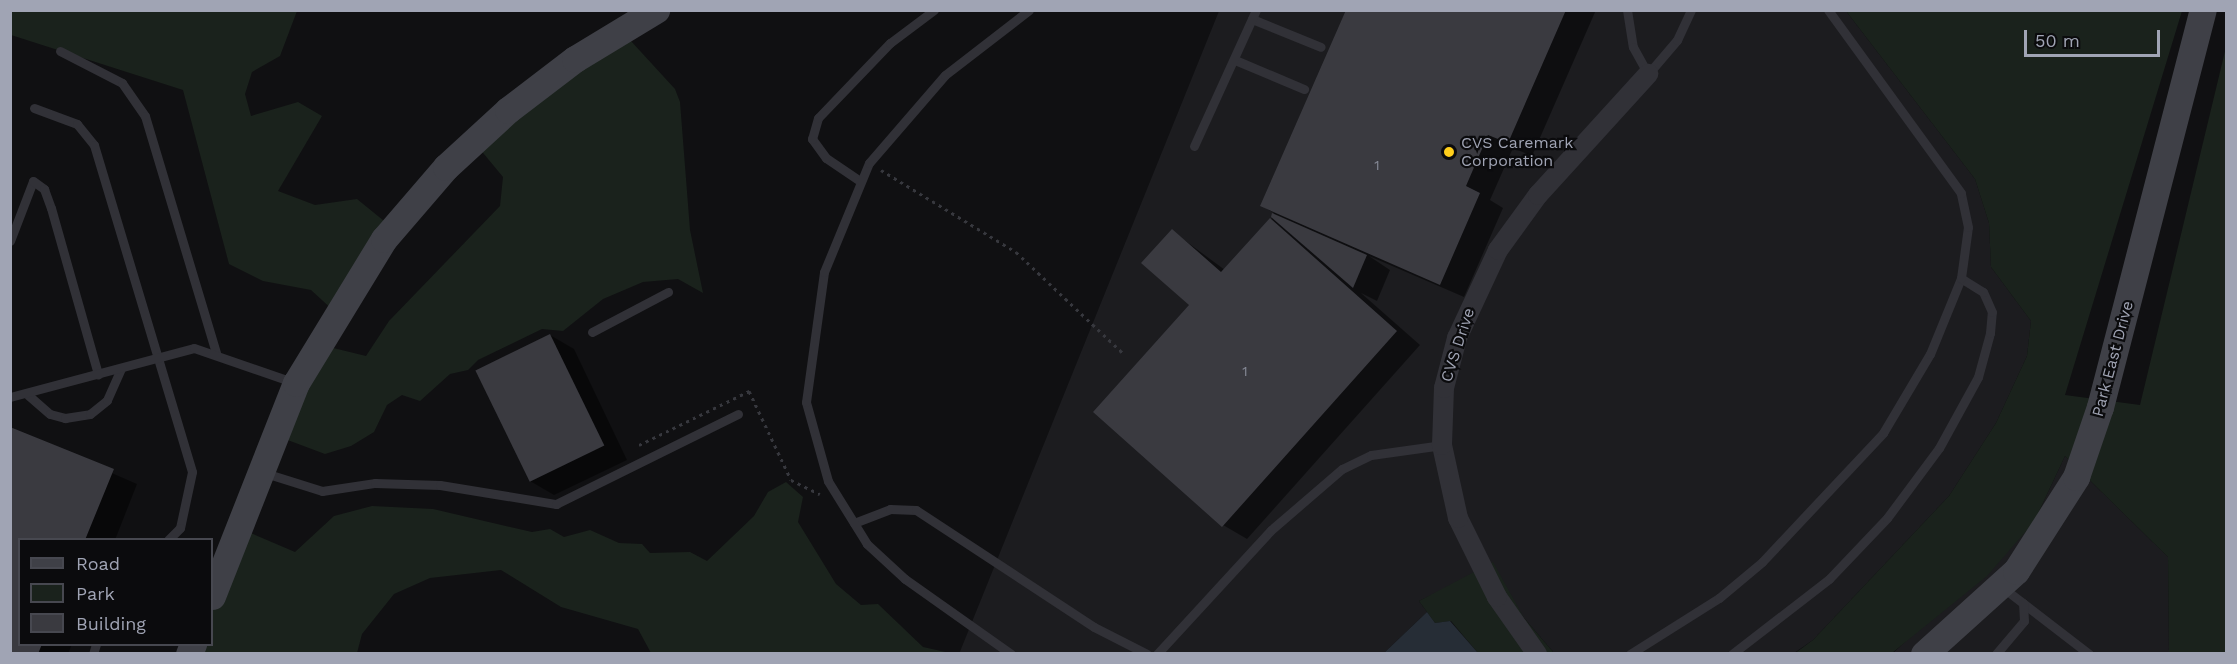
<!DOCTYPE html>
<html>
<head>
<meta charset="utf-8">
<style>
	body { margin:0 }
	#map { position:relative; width:2237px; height:664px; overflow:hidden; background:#101012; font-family:"Work Sans",sans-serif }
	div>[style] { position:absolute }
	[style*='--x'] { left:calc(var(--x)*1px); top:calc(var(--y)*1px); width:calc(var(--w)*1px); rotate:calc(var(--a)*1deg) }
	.built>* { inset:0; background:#1c1c1f }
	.green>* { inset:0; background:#1a221c }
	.water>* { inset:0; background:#262d36 }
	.shadow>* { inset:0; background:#0007 }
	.building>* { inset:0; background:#3a3a40; transform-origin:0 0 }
	.path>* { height:3px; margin-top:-1.5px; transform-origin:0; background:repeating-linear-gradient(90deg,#37383e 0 3px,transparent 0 7.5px) }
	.lane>* { height:9px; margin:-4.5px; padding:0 4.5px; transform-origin:4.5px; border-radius:4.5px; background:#313137 }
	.street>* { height:20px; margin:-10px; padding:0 10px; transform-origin:10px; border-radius:10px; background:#313137 }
	.secondary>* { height:27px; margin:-13.5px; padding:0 13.5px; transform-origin:13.5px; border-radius:13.5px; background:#3f4047 }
	.dots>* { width:16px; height:16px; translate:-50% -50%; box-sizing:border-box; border:3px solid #0b0b0d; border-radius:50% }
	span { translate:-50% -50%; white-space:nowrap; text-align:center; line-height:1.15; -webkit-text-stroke:4.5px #0b0b0d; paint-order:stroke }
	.number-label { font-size:14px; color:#868a97 }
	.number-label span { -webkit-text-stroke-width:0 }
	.poi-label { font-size:16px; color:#a0a4b4 }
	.left { translate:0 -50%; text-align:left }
	.street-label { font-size:16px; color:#a0a4b4 }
	.frame { position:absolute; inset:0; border:12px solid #a0a4b4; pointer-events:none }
	.legend { position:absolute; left:18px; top:538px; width:195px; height:108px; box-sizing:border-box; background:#0b0b0d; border:2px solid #474850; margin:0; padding:8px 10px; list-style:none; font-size:18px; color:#a0a4b4 }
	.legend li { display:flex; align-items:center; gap:12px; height:30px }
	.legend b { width:30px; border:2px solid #474850 }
	.scale { position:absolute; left:2024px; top:30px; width:136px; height:27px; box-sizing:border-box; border:3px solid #a0a4b4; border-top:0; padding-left:8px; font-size:18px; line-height:21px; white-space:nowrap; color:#a0a4b4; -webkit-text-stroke:4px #0b0b0d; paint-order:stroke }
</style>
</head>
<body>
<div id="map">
	<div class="built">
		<div style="clip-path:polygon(1219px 11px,1846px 11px,1975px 179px,1989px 223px,1991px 267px,2031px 321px,2027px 356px,1996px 423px,1949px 496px,1813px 640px,1794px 653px,1554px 653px,1524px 618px,1444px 589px,1419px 601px,1427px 612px,1384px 653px,959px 654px)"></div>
		<div style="clip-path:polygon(2065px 456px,2168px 557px,2169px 653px,1892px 654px,2034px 522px)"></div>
	</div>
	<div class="green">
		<div style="clip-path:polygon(11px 11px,297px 11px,280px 56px,252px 72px,245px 94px,251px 116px,298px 102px,322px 116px,278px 191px,315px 205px,357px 199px,389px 225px,335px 312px,311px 290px,263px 281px,229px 264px,183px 90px,11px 35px)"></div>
		<div style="clip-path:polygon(1846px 11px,2182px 11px,2065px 395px,2140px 405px,2226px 47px,2226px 653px,2169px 653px,2168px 557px,2065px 456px,2034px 522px,1987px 576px,1892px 653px,1794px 654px,1813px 640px,1949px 496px,1996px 423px,2027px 356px,2031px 321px,1991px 267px,1989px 223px,1975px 179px)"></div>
		<div style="clip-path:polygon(619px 28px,675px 89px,680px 102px,690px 230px,703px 293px,678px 279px,643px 282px,603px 299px,563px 331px,542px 329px,478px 360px,468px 370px,450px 374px,420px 401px,402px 395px,387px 405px,374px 432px,351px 446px,325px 454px,277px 436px,317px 344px,366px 356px,389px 321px,500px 206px,503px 177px,474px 142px)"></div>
		<div style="clip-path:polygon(786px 482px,803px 497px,798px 522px,836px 584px,861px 605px,878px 604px,923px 647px,950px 653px,651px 653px,638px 629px,561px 607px,501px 570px,430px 578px,394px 594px,362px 634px,357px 653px,187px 654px,190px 645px,212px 644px,212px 590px,239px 528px,295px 552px,334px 516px,372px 506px,433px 509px,532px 532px,550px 529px,564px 537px,590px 530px,619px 543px,642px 544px,650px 553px,690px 552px,707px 561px,754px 516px,768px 492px)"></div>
		<div style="clip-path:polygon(1493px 562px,1524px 618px,1554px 653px,1478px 653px,1451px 621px,1435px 623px,1419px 601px)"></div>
	</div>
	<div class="water">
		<div style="clip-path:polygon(1427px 612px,1435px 623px,1450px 621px,1478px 653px,1384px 653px)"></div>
	</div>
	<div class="shadow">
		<div style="clip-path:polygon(1347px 10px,1596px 10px,1532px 156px,1513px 148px,1490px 200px,1503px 208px,1464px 297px,1369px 256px,1390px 270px,1377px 301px,1361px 293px,1420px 345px,1247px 539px,1223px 525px,1191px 305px,1172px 231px,1225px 270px,1272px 218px,1274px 213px,1262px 206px)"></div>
		<div style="clip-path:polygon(550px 335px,574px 349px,627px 460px,554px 495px,530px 481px)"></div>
		<div style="clip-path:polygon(10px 429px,137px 484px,115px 540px,20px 540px,20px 644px,72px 644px,68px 654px,10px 654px)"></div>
	</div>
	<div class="building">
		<div style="clip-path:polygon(1346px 10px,1566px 10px,1508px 143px,1488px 135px,1466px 186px,1480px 193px,1440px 285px,1260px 206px)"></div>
		<div style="clip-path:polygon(1272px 213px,1367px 255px,1353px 288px,1271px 217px)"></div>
		<div style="clip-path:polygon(1270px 218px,1397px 331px,1222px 527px,1093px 412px,1189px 305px,1141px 263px,1172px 229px,1221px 272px)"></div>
		<div style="left:550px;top:334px;width:124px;height:83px;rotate:64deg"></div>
		<div style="clip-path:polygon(10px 427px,114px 469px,85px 540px,20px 540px,20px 644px,42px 644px,38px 654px,10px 654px)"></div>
	</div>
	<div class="path">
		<div style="--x:881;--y:170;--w:158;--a:31.3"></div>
		<div style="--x:1016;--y:252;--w:149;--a:43.4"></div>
		<div style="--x:639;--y:445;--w:123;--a:-26.1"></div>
		<div style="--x:749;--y:391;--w:98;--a:64.7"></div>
		<div style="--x:791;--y:480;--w:32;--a:26"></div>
	</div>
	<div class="lane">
		<div style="--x:1627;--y:10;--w:37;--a:81"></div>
		<div style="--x:1633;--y:47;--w:31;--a:61"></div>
		<div style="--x:1648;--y:74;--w:45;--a:-49.5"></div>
		<div style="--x:1677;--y:40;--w:33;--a:-65"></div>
		<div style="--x:1252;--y:19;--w:74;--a:22.1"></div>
		<div style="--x:60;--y:51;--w:70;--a:27.3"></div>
		<div style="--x:122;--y:83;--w:40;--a:55.1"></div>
		<div style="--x:145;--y:116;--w:247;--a:73.3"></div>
		<div style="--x:1235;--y:60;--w:75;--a:22.8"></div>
		<div style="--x:34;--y:108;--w:46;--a:20.4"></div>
		<div style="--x:77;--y:124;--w:27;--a:51"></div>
		<div style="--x:94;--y:145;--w:341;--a:73.3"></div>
		<div style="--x:192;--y:472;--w:57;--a:102.1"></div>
		<div style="--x:180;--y:528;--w:17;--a:135"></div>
		<div style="--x:1194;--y:146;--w:149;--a:-65.5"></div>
		<div style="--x:860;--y:181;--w:41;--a:-145.9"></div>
		<div style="--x:826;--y:158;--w:24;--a:-126"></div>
		<div style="--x:812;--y:139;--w:22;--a:-74"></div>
		<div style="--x:818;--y:118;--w:104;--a:-46.2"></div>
		<div style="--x:890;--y:43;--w:55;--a:-36.9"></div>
		<div style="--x:10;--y:241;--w:64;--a:-69"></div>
		<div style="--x:33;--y:181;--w:14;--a:36"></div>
		<div style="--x:44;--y:189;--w:20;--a:70"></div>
		<div style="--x:51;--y:208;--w:173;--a:74.2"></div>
		<div style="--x:592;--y:332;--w:86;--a:-27.8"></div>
		<div style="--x:28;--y:395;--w:29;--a:41"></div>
		<div style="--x:50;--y:414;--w:16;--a:15"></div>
		<div style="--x:65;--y:418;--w:25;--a:-9"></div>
		<div style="--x:90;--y:414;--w:22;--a:-39"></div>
		<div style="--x:107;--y:400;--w:35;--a:-66"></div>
		<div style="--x:10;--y:397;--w:190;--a:-14.9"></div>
		<div style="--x:194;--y:348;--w:105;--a:19"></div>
		<div style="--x:265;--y:473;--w:60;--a:17.5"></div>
		<div style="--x:322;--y:491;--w:54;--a:-8.6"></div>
		<div style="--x:375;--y:483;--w:65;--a:1.8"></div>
		<div style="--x:440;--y:485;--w:118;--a:9.3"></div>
		<div style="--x:556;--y:504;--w:203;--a:-26.3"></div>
		<div style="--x:854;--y:523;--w:39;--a:-21"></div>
		<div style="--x:890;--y:509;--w:26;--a:2"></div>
		<div style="--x:916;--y:510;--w:213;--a:33.3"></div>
		<div style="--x:1094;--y:627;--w:59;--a:27"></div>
		<div style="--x:2002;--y:587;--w:110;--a:37.6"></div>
		<div style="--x:93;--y:654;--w:10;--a:-73"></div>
		<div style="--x:1011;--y:654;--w:130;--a:-144.7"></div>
		<div style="--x:905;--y:579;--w:52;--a:-137.4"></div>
		<div style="--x:867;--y:544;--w:74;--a:-121.8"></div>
		<div style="--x:828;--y:481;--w:82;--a:-105.6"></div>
		<div style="--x:806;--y:402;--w:131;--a:-82.1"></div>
		<div style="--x:824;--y:272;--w:118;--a:-67.6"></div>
		<div style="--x:869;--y:163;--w:116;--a:-49.2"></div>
		<div style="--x:945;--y:75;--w:106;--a:-37.7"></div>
		<div style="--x:1157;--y:654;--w:168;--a:-47.4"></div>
		<div style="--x:1271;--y:530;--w:94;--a:-40.7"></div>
		<div style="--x:1342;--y:469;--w:32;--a:-26"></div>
		<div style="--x:1371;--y:455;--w:72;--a:-8"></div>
		<div style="--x:1630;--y:654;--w:105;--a:-32.2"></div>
		<div style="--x:1719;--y:598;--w:56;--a:-39.9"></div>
		<div style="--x:1762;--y:562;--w:177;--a:-46.8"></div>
		<div style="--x:1883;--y:433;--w:92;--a:-59.3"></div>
		<div style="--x:1930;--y:354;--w:82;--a:-67.8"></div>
		<div style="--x:1732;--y:654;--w:123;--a:-37.7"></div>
		<div style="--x:1829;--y:579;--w:84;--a:-46.4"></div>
		<div style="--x:1887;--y:518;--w:87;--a:-53.4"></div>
		<div style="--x:1939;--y:448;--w:81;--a:-61.2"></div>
		<div style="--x:1978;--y:377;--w:46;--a:-74.7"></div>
		<div style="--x:1990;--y:333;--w:21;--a:-85"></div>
		<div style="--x:1992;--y:312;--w:22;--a:-114"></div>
		<div style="--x:1983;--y:292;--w:26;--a:-148"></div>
		<div style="--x:1961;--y:278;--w:51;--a:-82.2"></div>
		<div style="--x:1968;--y:227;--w:35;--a:-102"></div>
		<div style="--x:1961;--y:193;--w:226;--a:-126"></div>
		<div style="--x:1996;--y:654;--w:43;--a:-49.7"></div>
		<div style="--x:2024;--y:621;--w:18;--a:-93"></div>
	</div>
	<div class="street">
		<div style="--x:1537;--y:654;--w:70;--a:-125.1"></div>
		<div style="--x:1497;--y:597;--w:88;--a:-116.3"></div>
		<div style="--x:1458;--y:518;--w:75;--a:-102.4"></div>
		<div style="--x:1442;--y:445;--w:57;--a:-88"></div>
		<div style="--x:1444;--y:388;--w:52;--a:-75.4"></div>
		<div style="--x:1457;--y:338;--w:97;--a:-65"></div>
		<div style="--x:1498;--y:250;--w:68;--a:-54"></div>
		<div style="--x:1538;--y:195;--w:164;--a:-47.7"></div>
	</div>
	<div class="secondary">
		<div style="--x:212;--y:596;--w:229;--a:-68.5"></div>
		<div style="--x:296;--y:383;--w:169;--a:-58.6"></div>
		<div style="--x:384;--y:239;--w:95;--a:-49.3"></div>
		<div style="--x:446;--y:167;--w:84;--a:-42.6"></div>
		<div style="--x:508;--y:110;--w:84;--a:-37.3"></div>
		<div style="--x:575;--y:59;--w:95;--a:-31.2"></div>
		<div style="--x:189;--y:654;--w:11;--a:-68"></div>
		<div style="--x:1924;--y:654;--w:124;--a:-42.1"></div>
		<div style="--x:2016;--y:571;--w:112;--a:-57.4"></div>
		<div style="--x:2076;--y:477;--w:74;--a:-71.1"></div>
		<div style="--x:2100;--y:407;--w:410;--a:-75.5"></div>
	</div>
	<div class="dots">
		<div style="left:1449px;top:152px;background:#ffce1b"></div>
	</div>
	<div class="number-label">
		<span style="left:1377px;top:165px">1</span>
		<span style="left:1245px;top:371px">1</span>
	</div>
	<div class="poi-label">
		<span class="left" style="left:1461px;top:152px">CVS Caremark<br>Corporation</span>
	</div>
	<div class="street-label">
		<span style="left:1458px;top:345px;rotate:-72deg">CVS Drive</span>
		<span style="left:2113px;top:359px;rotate:-75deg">Park East Drive</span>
	</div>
	<div class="frame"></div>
	<ul class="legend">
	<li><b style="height:8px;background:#3f4047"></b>Road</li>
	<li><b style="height:16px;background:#1a221c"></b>Park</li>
	<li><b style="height:16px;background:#3a3a40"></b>Building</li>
	</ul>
	<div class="scale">50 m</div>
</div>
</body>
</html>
